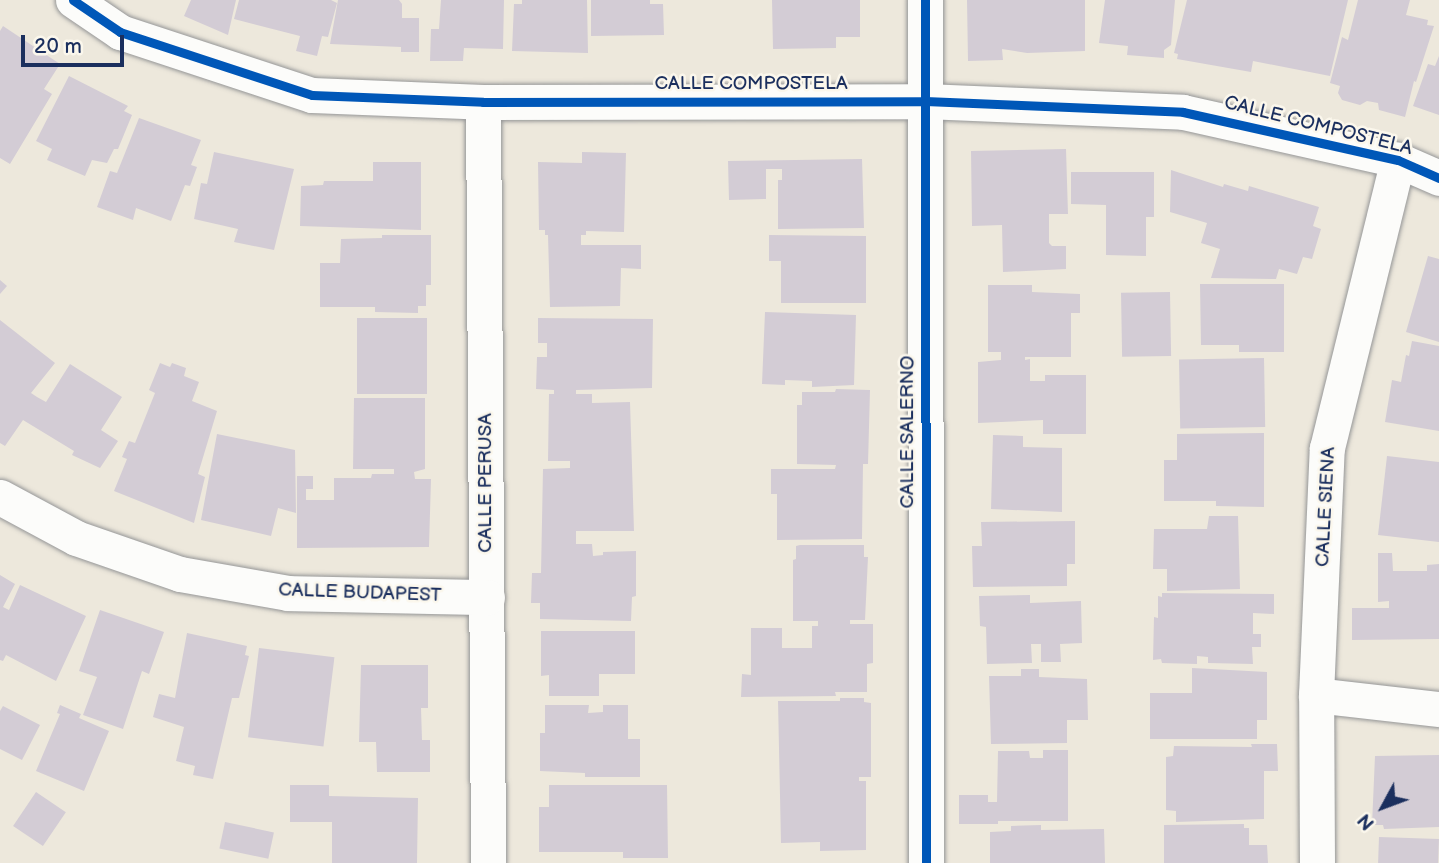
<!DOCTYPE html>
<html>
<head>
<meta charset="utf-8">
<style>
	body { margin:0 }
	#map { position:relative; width:1439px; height:863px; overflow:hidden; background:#ede8dc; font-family:"Balsamiq Sans",sans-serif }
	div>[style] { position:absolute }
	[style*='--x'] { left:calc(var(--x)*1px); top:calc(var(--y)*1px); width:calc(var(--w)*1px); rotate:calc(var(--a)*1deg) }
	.building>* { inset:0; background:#d3ccd5; transform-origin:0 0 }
	.roads { filter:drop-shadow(0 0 2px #959697) drop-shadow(0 0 2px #959697) }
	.minor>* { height:35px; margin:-17.5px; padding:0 17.5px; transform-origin:17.5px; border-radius:17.5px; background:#fcfcfa }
	.cycleway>* { height:9px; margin:-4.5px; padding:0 4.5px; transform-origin:4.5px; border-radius:4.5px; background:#0057b8 }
	span { translate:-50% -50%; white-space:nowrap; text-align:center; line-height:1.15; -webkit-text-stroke:5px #fbf7ec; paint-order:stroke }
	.street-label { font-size:19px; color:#1b2f5e }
	.north { position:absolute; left:1348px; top:772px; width:70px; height:70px; -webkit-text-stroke:5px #fbf7ec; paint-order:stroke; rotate:229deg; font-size:19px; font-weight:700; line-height:28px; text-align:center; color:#1b2f5e }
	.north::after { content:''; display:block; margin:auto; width:24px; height:32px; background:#1b2f5e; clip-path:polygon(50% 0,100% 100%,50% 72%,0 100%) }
	.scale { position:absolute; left:21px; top:35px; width:103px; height:32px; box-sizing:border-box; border:4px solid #1b2f5e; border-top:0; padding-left:9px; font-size:21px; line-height:24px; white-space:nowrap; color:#1b2f5e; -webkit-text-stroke:5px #fbf7ec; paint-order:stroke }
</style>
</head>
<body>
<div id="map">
	<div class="building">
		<div style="clip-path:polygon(191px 0,236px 0,228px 35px,184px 16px)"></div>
		<div style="clip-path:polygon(239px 0,331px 0,337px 3px,328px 37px,322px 36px,317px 56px,296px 51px,300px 36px,234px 19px)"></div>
		<div style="clip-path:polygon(338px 0,399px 0,402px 4px,402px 18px,419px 18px,419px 52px,401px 52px,401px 47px,330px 44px)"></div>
		<div style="clip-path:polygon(441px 0,504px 0,503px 49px,464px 48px,463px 61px,430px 61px,431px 29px,439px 29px)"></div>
		<div style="clip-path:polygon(522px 0,587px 0,588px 53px,512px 51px,514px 4px,522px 4px)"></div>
		<div style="clip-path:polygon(591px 0,650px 0,650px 4px,663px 4px,664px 35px,591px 36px)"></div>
		<div style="clip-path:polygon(772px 0,860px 0,860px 37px,836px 37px,836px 48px,773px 49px)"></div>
		<div style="clip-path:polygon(967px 0,1085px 0,1085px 51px,1027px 53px,1002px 49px,1003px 60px,968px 61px)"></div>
		<div style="clip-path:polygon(1105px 0,1175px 0,1171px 45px,1164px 50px,1164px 58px,1127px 55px,1128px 46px,1099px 43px)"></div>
		<div style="clip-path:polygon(1187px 0,1348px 0,1330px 76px,1253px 61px,1251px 72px,1177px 59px,1178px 54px,1174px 53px)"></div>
		<div style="clip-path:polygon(1358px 0,1410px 0,1406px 15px,1428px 20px,1427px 25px,1434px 26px,1416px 82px,1414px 81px,1405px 117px,1379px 110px,1378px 103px,1367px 101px,1360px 105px,1342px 100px,1338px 93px,1340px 86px,1330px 83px,1342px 37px,1348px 40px)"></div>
		<div style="clip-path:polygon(3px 26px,60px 64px,44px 89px,52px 94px,10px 164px,0 158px,0 31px)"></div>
		<div style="clip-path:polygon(1439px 56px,1439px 115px,1413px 106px,1428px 64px,1435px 66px)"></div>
		<div style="clip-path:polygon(69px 76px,128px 106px,124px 111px,132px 115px,118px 149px,114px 149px,107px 163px,92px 160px,85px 176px,47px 160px,52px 149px,36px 141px)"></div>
		<div style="clip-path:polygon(139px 118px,201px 140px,191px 165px,197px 167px,190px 186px,185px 185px,171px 221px,136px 208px,133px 220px,97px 207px,110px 171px,117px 173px)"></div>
		<div style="clip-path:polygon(1066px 149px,1068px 214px,1049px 214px,1049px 243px,1052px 246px,1066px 246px,1066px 269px,1003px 272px,1002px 225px,972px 226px,971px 151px)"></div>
		<div style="clip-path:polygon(214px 152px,294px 169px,274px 250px,234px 242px,238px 229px,194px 219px,201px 183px,207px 184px)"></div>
		<div style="clip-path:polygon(582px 152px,626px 153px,624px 232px,586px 231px,586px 235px,581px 235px,581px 245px,641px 245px,641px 269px,621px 268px,620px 306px,550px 307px,548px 235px,545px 235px,545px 230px,539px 230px,538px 162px,582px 163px)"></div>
		<div style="clip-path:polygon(862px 159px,864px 228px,778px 229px,778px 180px,782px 180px,782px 169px,766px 169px,766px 199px,729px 200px,728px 161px)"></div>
		<div style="clip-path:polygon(373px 162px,421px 162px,421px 230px,300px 226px,301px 186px,323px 185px,324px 181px,373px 181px)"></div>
		<div style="clip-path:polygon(1171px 170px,1223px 187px,1224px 184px,1248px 191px,1249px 186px,1319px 207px,1313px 226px,1321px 229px,1312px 259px,1303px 257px,1297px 274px,1279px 269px,1276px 279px,1211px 278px,1220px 249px,1201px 243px,1207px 223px,1170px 212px)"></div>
		<div style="clip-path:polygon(1071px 172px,1154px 172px,1154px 217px,1146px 217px,1146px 256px,1106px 255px,1106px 205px,1071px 204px)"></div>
		<div style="clip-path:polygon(382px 235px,431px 235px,431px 285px,426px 285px,426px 306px,418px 306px,418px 313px,375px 312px,375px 307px,320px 307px,320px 263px,340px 263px,341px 239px,382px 238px)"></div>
		<div style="clip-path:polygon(769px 235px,866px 236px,866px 303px,781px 303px,781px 261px,769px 261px)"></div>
		<div style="clip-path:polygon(1428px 256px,1439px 259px,1439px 342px,1406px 332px)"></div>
		<div style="clip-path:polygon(0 280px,7px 286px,0 294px)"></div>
		<div style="clip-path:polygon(1200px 284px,1284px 284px,1284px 352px,1239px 352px,1239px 345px,1201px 345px)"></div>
		<div style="clip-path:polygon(988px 285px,1032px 285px,1032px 292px,1080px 294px,1080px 313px,1071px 313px,1071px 357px,1025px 357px,1025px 360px,1030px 359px,1030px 381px,1045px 381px,1045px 375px,1086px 375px,1086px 434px,1043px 434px,1043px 420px,978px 423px,978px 362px,1001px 360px,1001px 352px,988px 352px)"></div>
		<div style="left:1170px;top:292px;width:64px;height:49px;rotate:89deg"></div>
		<div style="clip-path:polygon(765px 312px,856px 315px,854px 385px,812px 387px,812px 381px,785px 380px,785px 385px,762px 384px)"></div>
		<div style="left:427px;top:318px;width:76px;height:70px;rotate:90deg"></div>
		<div style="clip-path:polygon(538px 318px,653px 319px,652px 388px,576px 390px,576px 394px,592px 394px,592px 403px,630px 402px,634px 531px,576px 531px,576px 544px,592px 544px,593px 556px,603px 555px,603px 552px,636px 551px,636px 596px,632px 597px,631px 621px,540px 619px,540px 603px,531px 603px,532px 573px,541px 573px,543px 469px,570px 468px,570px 461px,548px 461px,549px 394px,554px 394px,554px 390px,536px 389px,537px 357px,547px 357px,547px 343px,538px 343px)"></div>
		<div style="clip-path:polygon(0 320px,55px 363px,31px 393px,37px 397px,46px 402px,70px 364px,122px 397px,101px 430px,118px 441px,100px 468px,72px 455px,74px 451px,23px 420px,5px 446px,0 443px)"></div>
		<div style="clip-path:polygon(1412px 341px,1439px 346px,1439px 431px,1385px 422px,1392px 380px,1401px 382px,1406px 355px,1409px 356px)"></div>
		<div style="left:1264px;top:358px;width:69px;height:85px;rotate:89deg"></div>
		<div style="clip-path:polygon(160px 363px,170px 367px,172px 363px,186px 368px,184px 376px,199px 382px,192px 401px,217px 411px,198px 474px,205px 477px,194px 523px,114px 491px,127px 459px,122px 457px,129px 441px,135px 443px,155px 393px,149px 390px)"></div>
		<div style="clip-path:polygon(836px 389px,870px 390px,868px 464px,863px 464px,862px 539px,777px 540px,777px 494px,771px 494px,771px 469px,835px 469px,836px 465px,797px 464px,797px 405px,802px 405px,802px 392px,835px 392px)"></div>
		<div style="clip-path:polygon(354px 398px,425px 398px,425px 469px,414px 472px,415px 479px,431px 479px,429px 547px,297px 548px,297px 476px,313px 476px,313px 489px,306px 489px,306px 500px,334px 500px,334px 478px,371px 478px,372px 474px,394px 474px,394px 469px,353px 469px)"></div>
		<div style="clip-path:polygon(1264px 433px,1264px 507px,1216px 506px,1216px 501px,1164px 501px,1164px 460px,1177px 460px,1177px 434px)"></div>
		<div style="clip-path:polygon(217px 434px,295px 450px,296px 513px,278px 508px,271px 536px,201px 520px)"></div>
		<div style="clip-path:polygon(993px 435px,1023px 436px,1023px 447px,1062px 448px,1062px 512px,991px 509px)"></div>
		<div style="clip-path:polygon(1387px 456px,1439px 462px,1439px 542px,1378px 535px)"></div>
		<div style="clip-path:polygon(1209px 516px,1238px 516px,1240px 589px,1167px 591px,1167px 569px,1153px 569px,1154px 529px,1207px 529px)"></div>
		<div style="clip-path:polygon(1075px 521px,1075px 564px,1067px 564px,1067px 586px,973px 587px,972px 546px,982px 546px,981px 522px)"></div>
		<div style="clip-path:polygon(800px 545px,864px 545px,864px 557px,868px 557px,865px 620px,850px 620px,850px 624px,873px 624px,873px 663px,867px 664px,867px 692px,835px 692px,836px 696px,741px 697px,742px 674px,751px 675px,751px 628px,782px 628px,782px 648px,812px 648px,812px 626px,818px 626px,818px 621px,793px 621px,793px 560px,796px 559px,796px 546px)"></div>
		<div style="clip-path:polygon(1378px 553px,1392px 553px,1393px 571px,1427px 571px,1427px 565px,1439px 564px,1439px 639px,1352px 640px,1352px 608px,1389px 608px,1389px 601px,1378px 602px)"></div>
		<div style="clip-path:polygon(0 575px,15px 584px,3px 607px,9px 610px,20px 585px,86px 616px,56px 681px,6px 655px,3px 661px,0 660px)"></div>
		<div style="clip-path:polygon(1162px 593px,1274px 594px,1274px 614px,1253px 613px,1253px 634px,1261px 634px,1261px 647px,1252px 647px,1253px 664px,1208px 663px,1208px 657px,1197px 656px,1197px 664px,1162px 663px,1161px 659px,1153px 660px,1154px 617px,1158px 618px,1158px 596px,1162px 597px)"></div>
		<div style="clip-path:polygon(1030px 595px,1030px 603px,1081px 601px,1082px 643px,1060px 644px,1061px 662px,1041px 662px,1041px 644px,1031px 644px,1032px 663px,987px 664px,986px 627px,980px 626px,979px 596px)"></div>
		<div style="clip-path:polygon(100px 610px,164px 632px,149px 674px,142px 671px,123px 729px,83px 715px,97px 677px,79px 671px)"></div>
		<div style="clip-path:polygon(541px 631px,635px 631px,635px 674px,599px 674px,599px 696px,549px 696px,549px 675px,541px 676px)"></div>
		<div style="clip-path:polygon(187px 633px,247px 646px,245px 655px,249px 656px,239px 698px,232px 698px,213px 779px,193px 775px,195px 766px,176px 761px,184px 727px,153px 717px,159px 694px,175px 698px)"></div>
		<div style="left:259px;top:648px;width:76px;height:90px;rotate:7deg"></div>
		<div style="clip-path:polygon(361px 665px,428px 665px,428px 708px,421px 708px,422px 740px,430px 740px,430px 772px,377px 772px,376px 742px,359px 742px)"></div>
		<div style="clip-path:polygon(1192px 668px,1267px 672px,1267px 720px,1257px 720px,1257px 739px,1150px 739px,1150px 693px,1192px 693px)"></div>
		<div style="clip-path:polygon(1021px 669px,1039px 669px,1039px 677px,1087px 679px,1088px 720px,1067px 720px,1067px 743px,991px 744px,989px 676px,1021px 676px)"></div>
		<div style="clip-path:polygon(840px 698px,864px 698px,864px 702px,871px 703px,871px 777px,859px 777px,859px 781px,866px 781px,866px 850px,820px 851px,820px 842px,781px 843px,778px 701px,840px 701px)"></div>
		<div style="clip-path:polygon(60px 705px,81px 714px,79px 718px,109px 731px,84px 791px,36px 771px,60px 714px,57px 713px)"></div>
		<div style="clip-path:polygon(545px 705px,589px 705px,588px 713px,603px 712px,603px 705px,628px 705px,628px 739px,640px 739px,640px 777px,585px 777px,585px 773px,540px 771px,540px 733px,545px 733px)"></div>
		<div style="clip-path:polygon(3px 706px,40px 725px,22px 760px,0 749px,0 711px)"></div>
		<div style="clip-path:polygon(1251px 744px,1277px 744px,1278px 771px,1264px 771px,1264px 819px,1176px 822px,1176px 811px,1166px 810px,1166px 757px,1173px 756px,1174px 746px,1252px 747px)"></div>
		<div style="clip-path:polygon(1043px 750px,1068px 750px,1068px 821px,998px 821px,998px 824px,959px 824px,959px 795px,988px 795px,988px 802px,997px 802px,998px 751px,1029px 751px,1030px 758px,1043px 758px)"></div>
		<div style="clip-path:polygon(1439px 755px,1439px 827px,1384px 829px,1383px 825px,1372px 825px,1375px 756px)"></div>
		<div style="clip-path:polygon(290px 785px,329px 785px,329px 796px,418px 798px,417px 863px,332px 863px,332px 822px,290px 822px)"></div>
		<div style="clip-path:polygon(549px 785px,667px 785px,668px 858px,623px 858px,623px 852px,539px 852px,539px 807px,549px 807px)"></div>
		<div style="left:36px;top:792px;width:36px;height:41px;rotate:34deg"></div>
		<div style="left:225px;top:822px;width:50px;height:27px;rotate:12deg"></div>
		<div style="clip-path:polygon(1244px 824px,1244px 828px,1249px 828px,1249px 845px,1267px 845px,1268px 863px,1164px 863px,1164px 825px)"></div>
		<div style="clip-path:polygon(1041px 825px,1041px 830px,1104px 829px,1105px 863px,990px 863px,990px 832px,1011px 831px,1011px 826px)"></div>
		<div style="left:1379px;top:837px;width:60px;height:26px;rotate:2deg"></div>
	</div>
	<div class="roads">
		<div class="minor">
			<div style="--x:73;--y:0;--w:57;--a:34.2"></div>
			<div style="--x:120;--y:32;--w:202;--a:18.2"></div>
			<div style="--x:312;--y:95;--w:171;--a:2.3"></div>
			<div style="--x:483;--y:102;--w:442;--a:-0.1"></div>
			<div style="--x:925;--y:101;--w:258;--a:2.4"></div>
			<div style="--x:1183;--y:112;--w:220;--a:12.6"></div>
			<div style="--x:1398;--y:160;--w:45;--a:23.7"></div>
			<div style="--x:925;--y:0;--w:863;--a:89.93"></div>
			<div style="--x:483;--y:102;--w:761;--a:89.62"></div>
			<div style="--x:0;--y:497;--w:86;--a:28.3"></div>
			<div style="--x:76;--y:538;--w:110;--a:19.1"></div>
			<div style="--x:180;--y:574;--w:110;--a:10"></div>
			<div style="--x:288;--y:593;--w:199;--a:1.2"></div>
			<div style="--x:1316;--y:695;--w:124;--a:6.5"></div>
			<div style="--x:1317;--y:863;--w:168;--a:-90.3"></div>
			<div style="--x:1316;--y:695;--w:247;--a:-87.5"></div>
			<div style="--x:1327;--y:448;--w:297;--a:-76.2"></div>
		</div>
	</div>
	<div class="cycleway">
		<div style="--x:73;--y:0;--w:57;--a:34.2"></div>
		<div style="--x:120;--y:32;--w:202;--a:18.2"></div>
		<div style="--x:312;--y:95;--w:171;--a:2.3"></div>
		<div style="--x:483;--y:102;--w:442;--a:-0.1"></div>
		<div style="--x:925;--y:101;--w:258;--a:2.4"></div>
		<div style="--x:1183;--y:112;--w:220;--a:12.6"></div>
		<div style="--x:1398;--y:160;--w:45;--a:23.7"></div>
		<div style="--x:925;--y:0;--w:863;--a:89.93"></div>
	</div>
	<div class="street-label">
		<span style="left:751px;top:84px">CALLE COMPOSTELA</span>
		<span style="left:1318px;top:126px;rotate:14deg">CALLE COMPOSTELA</span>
		<span style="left:908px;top:432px;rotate:-90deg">CALLE SALERNO</span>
		<span style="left:486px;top:483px;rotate:-90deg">CALLE PERUSA</span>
		<span style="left:1326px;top:507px;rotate:-87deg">CALLE SIENA</span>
		<span style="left:360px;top:593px;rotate:2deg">CALLE BUDAPEST</span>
	</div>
	<div class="north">N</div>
	<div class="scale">20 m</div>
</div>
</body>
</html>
